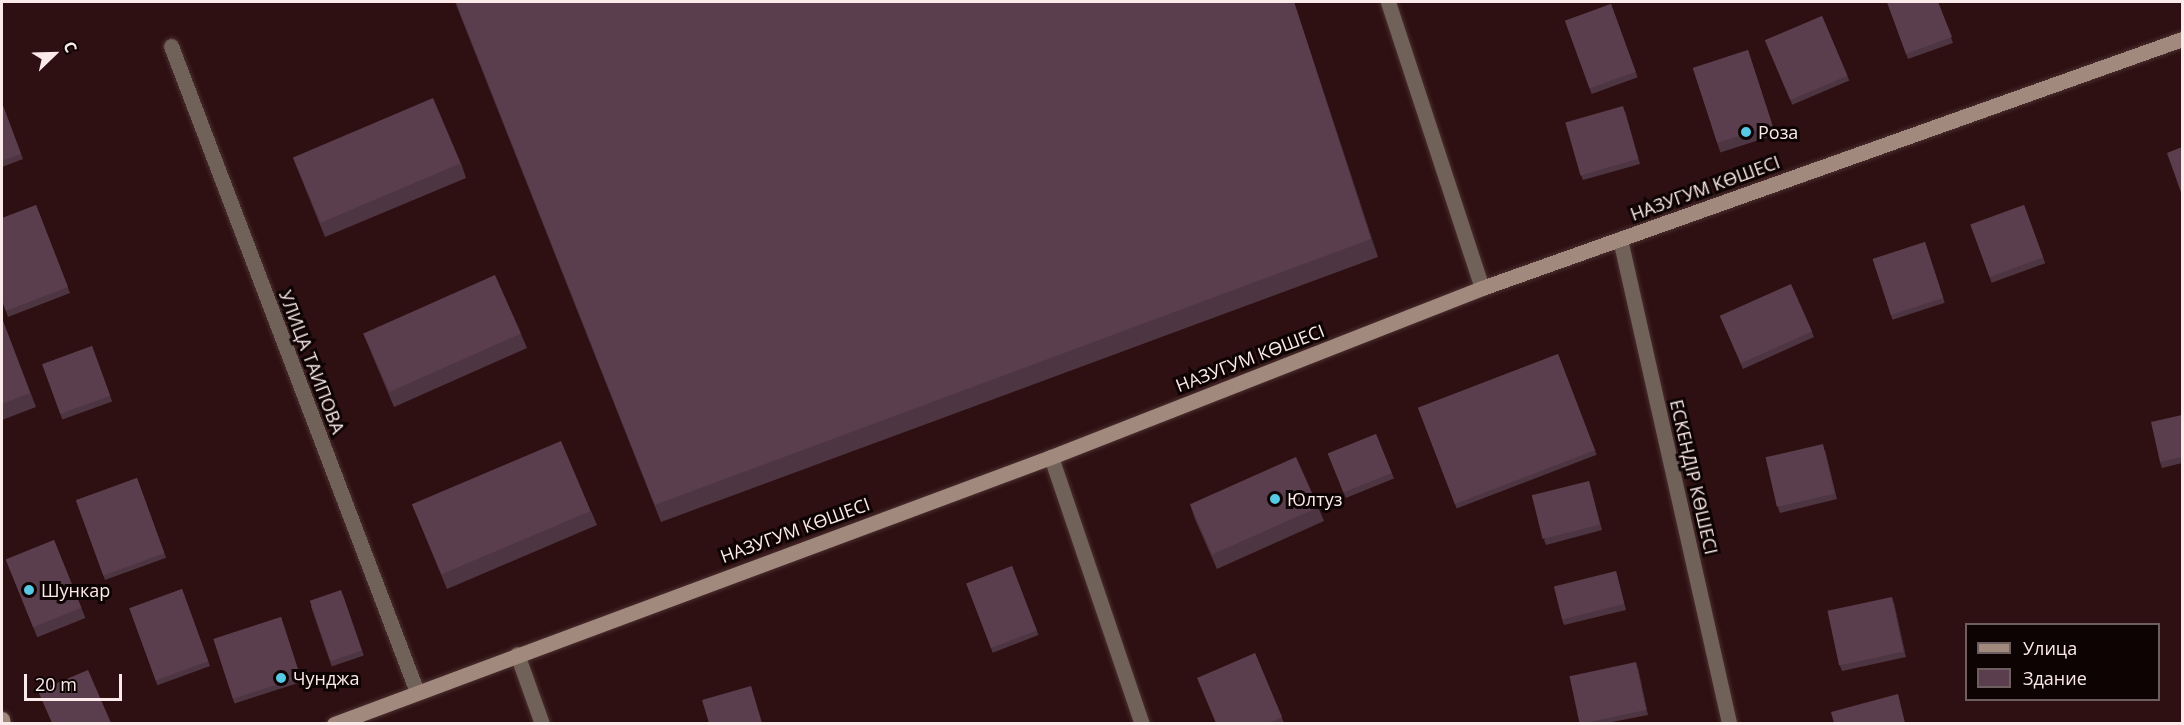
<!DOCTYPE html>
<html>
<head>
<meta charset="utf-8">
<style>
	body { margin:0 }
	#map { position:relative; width:2184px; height:725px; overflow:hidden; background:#2e1012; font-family:"Open Sans",sans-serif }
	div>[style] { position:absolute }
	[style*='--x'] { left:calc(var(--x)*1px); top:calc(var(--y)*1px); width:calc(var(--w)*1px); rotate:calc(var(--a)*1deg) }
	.roads { filter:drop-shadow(0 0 2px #4b2f30) drop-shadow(0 0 2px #4b2f30) }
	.street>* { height:15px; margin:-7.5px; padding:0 7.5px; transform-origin:7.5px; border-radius:7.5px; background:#706159 }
	.secondary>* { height:15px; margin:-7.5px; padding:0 7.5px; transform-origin:7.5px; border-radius:7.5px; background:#a18a7d }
	.wall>* { inset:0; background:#4d3542; transform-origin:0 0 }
	.shaded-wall>* { inset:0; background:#3f2b36 }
	.building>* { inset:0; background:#5a3e4d; transform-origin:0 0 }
	.dots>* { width:16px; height:16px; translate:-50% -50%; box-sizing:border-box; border:3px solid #0e0303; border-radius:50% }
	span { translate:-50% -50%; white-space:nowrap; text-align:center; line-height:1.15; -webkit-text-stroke:6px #0e0303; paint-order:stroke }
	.poi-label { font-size:18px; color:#fceaea }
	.left { translate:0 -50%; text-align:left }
	.street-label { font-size:18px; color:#fceaea }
	.frame { position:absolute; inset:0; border:3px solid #fceaea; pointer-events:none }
	.legend { position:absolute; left:1965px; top:623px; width:195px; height:78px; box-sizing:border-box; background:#0e0303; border:2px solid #6d5f5f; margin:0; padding:8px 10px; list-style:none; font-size:18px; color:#fceaea }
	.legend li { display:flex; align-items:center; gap:12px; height:30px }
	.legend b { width:30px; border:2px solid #6d5f5f }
	.north { position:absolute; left:24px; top:24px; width:60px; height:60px; -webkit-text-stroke:4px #0e0303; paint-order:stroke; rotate:67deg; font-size:16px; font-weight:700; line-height:24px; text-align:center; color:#fceaea }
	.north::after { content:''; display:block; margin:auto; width:21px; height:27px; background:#fceaea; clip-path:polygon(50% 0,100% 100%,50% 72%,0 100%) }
	.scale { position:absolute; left:24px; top:674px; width:98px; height:27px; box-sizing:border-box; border:3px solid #fceaea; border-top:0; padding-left:8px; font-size:18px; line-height:21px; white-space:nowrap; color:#fceaea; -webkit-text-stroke:4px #0e0303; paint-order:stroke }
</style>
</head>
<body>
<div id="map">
	<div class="roads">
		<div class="street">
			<div style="--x:1388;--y:2;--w:301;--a:71.8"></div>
			<div style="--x:171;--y:46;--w:691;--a:69.15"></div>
			<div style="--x:1620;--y:239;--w:497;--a:77.3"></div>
			<div style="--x:1051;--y:457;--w:282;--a:71.2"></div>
			<div style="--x:517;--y:654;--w:74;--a:70.3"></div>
		</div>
		<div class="secondary">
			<div style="--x:2;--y:719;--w:5;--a:79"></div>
			<div style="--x:334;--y:724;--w:765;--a:-20.42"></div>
			<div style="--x:1051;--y:457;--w:463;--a:-21.4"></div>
			<div style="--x:1482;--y:288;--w:743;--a:-19.58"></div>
		</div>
	</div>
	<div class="wall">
		<div style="clip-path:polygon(455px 2px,1294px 2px,1378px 257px,661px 522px)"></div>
		<div style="clip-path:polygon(1887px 2px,1938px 2px,1953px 43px,1908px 59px)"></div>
		<div style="left:1611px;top:4px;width:78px;height:49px;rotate:70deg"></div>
		<div style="left:1822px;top:16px;width:70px;height:62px;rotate:67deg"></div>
		<div style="left:1748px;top:50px;width:89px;height:58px;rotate:72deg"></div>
		<div style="clip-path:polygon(2px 103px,23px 159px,2px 167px)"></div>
		<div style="clip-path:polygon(1625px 111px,1640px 164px,1583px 180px,1581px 175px)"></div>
		<div style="clip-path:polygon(293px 158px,461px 163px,466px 178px,325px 237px)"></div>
		<div style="clip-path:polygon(36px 205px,70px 293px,8px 317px,2px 301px)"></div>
		<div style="left:2024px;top:205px;width:62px;height:57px;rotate:70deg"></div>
		<div style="left:1925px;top:242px;width:64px;height:55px;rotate:72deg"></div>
		<div style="clip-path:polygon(1720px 316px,1812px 332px,1814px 337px,1743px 369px)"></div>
		<div style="clip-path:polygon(3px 321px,36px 407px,2px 420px,2px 322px)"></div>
		<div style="clip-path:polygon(363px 333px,521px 334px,527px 348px,394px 407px)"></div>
		<div style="left:92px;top:346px;width:59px;height:53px;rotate:70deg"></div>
		<div style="left:1558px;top:354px;width:108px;height:150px;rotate:69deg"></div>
		<div style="clip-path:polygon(2182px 415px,2182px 463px,2162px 468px,2160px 462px)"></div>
		<div style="left:1376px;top:434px;width:48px;height:52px;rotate:68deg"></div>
		<div style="clip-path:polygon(1825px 450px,1837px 499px,1780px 513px,1778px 508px)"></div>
		<div style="left:137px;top:478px;width:85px;height:65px;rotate:70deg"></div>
		<div style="clip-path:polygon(1589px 481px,1602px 530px,1546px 545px,1544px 540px)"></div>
		<div style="clip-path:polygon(412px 504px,591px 511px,597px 525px,447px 589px)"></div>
		<div style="clip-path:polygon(1190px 504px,1318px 507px,1324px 521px,1217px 569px,1195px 519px)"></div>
		<div style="left:54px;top:540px;width:84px;height:52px;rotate:68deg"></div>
		<div style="left:1012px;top:566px;width:74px;height:49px;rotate:69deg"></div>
		<div style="clip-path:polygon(1616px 571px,1626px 610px,1564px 625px,1562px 620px)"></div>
		<div style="left:182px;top:589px;width:82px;height:56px;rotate:70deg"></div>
		<div style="left:343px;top:595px;width:64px;height:34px;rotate:71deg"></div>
		<div style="clip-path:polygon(1894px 603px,1906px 657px,1842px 671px,1840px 666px)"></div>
		<div style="left:281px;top:617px;width:68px;height:71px;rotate:72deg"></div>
		<div style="clip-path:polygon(1255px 653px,1284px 723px,1216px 723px)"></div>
		<div style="clip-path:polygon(1638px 668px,1648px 715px,1607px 723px,1579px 723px)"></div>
	</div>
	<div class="shaded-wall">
		<div style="clip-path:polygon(1294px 2px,1378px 257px,1371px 239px)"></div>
		<div style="clip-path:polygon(1892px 597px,1894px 603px,1906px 657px,1904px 652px)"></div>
		<div style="clip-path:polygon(1636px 662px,1638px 668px,1648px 715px,1646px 710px)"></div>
	</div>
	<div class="building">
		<div style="clip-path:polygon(456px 2px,1294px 2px,1371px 239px,655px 505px)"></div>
		<div style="clip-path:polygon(1887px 2px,1938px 2px,1952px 37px,1906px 54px)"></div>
		<div style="left:1611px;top:4px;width:72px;height:49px;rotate:70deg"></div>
		<div style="left:1822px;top:16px;width:65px;height:62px;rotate:67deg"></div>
		<div style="left:1748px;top:50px;width:79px;height:58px;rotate:72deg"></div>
		<div style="left:433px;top:98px;width:71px;height:152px;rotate:67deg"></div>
		<div style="clip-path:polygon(2px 103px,21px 154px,2px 161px)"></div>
		<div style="left:1623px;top:106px;width:55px;height:60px;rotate:74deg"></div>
		<div style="clip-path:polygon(2182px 147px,2182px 195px,2167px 153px)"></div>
		<div style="clip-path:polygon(36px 205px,68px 287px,6px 311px,2px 300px,2px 218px)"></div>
		<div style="left:2024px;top:205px;width:56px;height:57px;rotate:70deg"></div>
		<div style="left:1925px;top:242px;width:59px;height:55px;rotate:72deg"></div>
		<div style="left:495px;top:275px;width:64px;height:144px;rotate:66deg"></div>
		<div style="left:1791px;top:284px;width:52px;height:78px;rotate:66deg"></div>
		<div style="clip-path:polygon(3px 321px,30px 393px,2px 404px,2px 322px)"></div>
		<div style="left:92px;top:346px;width:53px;height:53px;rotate:70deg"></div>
		<div style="left:1558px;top:354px;width:103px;height:150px;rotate:69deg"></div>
		<div style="clip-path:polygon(2182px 415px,2182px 457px,2160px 462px,2151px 422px)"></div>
		<div style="left:1376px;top:434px;width:42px;height:52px;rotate:68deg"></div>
		<div style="left:561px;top:441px;width:76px;height:162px;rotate:67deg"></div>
		<div style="left:1823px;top:444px;width:51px;height:59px;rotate:77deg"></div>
		<div style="left:1296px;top:457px;width:55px;height:116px;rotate:66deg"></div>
		<div style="left:137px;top:478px;width:80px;height:65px;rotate:70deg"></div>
		<div style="left:1589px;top:481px;width:45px;height:59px;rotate:76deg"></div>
		<div style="left:54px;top:540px;width:73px;height:52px;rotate:68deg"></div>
		<div style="left:1012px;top:566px;width:69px;height:49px;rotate:69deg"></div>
		<div style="left:1616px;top:571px;width:34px;height:64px;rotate:76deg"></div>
		<div style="left:182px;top:589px;width:77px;height:56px;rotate:70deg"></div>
		<div style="left:341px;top:590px;width:64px;height:33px;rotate:71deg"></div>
		<div style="left:1892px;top:597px;width:56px;height:66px;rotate:78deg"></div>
		<div style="left:281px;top:617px;width:63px;height:71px;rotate:72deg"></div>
		<div style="clip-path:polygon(1255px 653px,1282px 717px,1268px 723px,1216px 723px,1197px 678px)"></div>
		<div style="left:1636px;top:662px;width:49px;height:68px;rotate:78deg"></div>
		<div style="clip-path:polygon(88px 670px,111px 723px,52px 723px,38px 691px)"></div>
		<div style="clip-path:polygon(751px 686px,762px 723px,709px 723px,702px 700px)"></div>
		<div style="clip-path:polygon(1898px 694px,1905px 723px,1834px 723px,1831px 712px)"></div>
	</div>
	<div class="dots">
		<div style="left:1746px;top:132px;background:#57c9e2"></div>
		<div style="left:1275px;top:499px;background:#57c9e2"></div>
		<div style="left:29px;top:590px;background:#57c9e2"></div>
		<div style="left:281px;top:678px;background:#57c9e2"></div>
	</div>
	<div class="poi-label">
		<span class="left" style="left:1758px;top:132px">Роза</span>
		<span class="left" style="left:1287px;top:499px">Юлтуз</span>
		<span class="left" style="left:41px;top:590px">Шункар</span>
		<span class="left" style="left:293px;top:678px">Чунджа</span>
	</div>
	<div class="street-label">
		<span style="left:1705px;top:188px;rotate:-20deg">НАЗУГУМ КӨШЕСІ</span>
		<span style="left:1250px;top:358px;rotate:-21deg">НАЗУГУМ КӨШЕСІ</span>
		<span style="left:312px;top:362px;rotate:69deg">УЛИЦА ТАИПОВА</span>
		<span style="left:1694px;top:477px;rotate:77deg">ЕСКЕНДІР КӨШЕСІ</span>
		<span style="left:795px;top:530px;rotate:-20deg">НАЗУГУМ КӨШЕСІ</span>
	</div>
	<div class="frame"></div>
	<ul class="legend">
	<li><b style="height:8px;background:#a18a7d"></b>Улица</li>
	<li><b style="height:16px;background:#5a3e4d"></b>Здание</li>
	</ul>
	<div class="north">С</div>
	<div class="scale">20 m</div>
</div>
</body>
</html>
